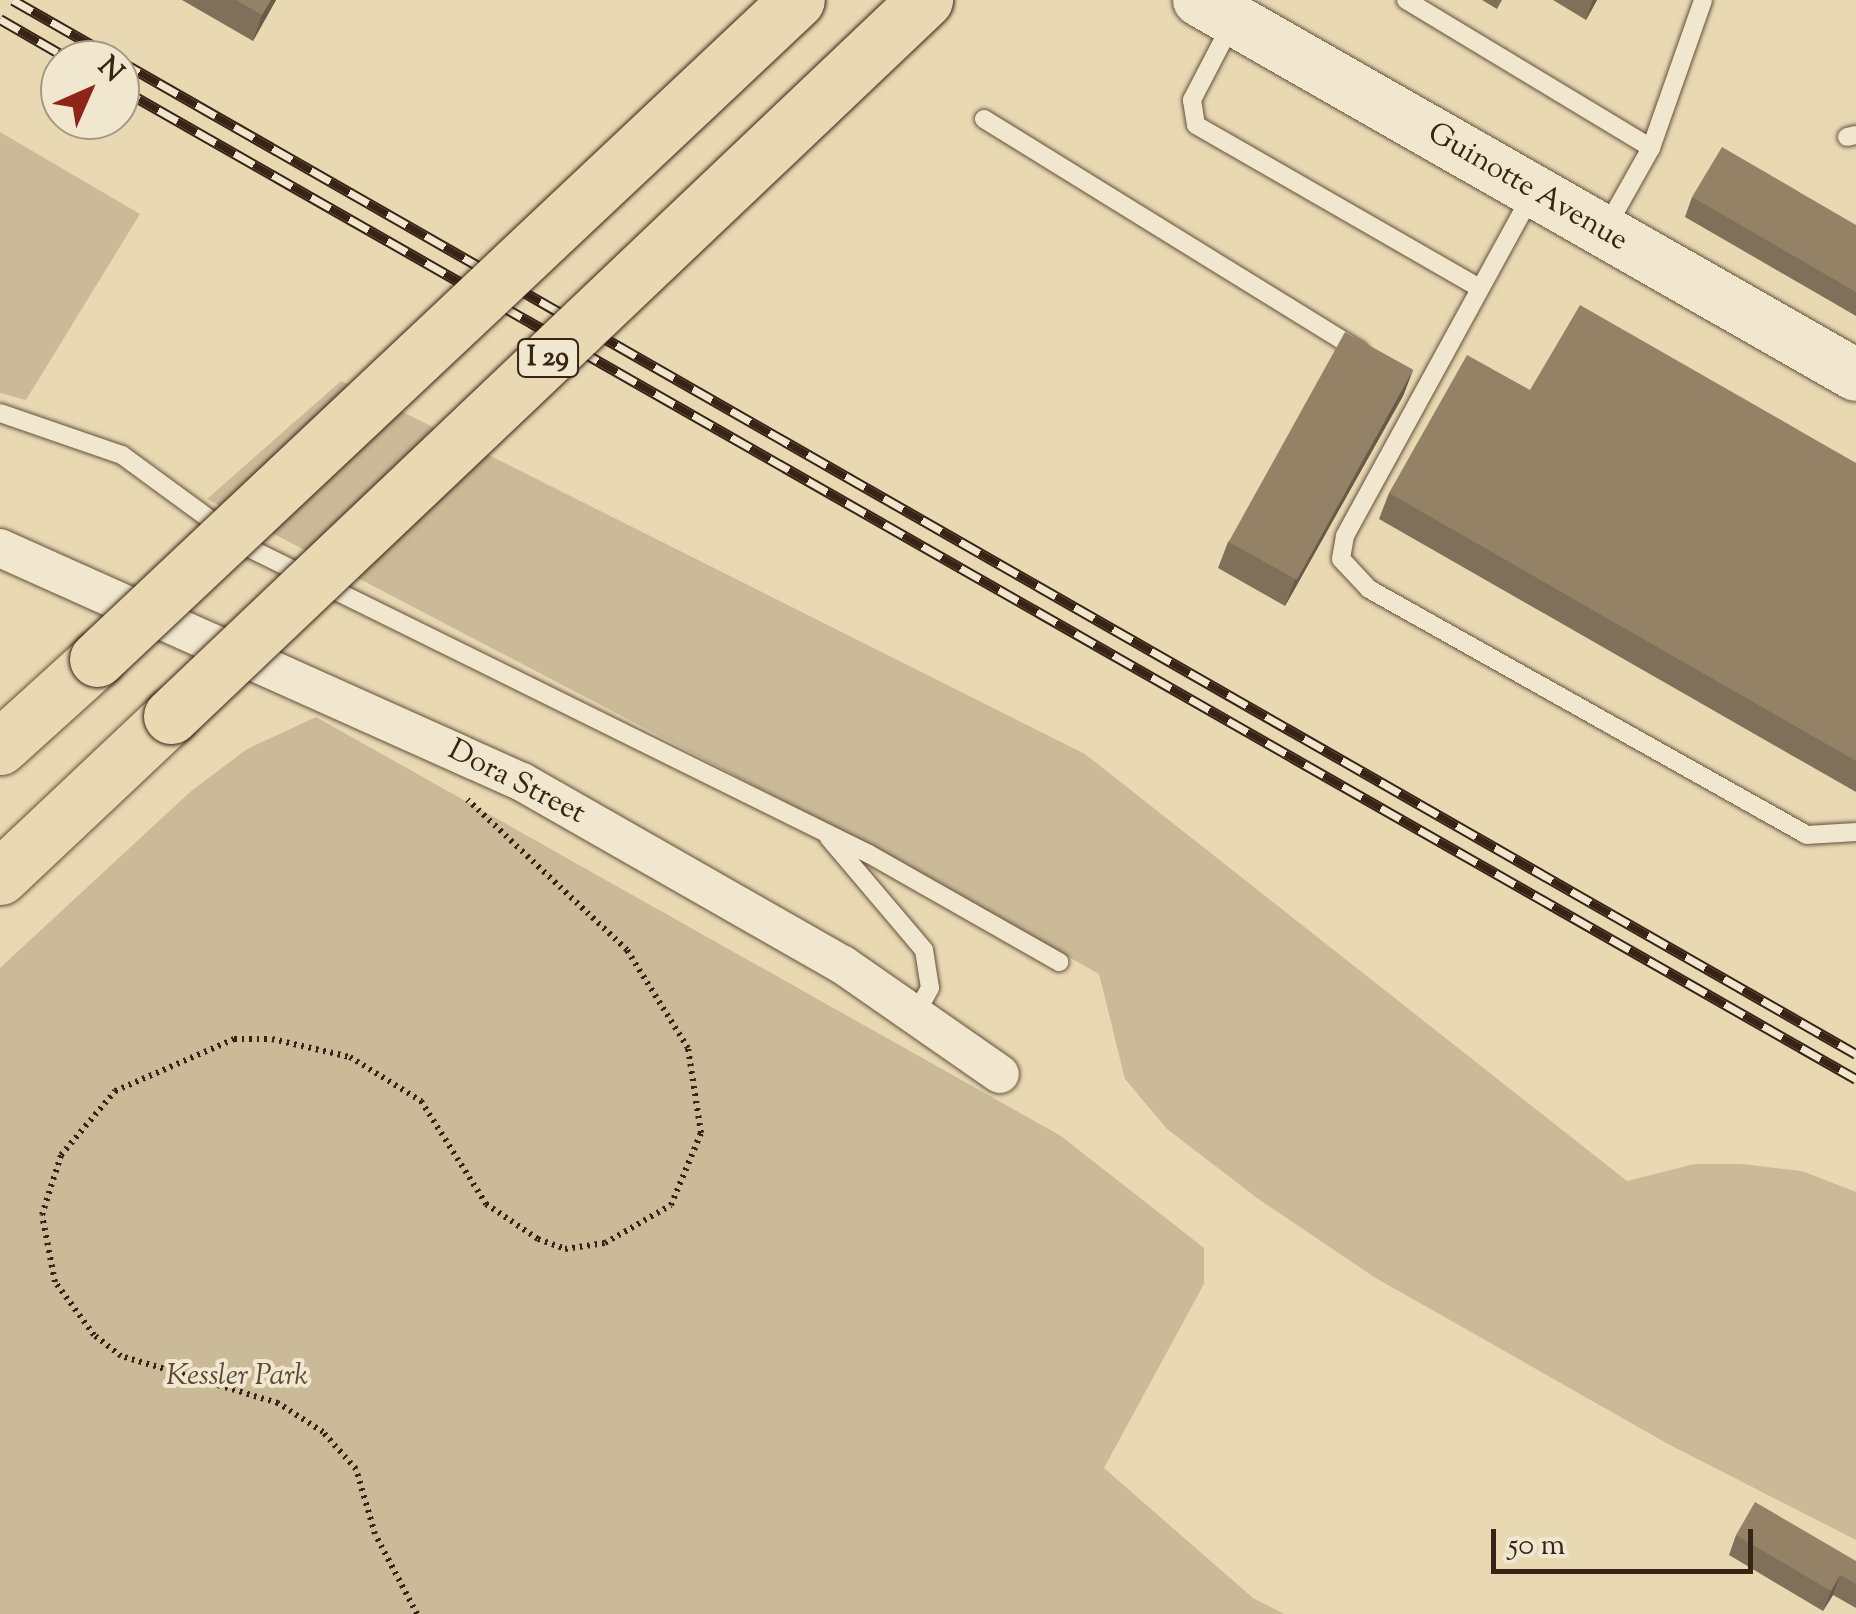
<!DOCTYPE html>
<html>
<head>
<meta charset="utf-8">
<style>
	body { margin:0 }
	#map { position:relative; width:1856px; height:1614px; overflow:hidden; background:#e9d9b3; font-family:"Sorts Mill Goudy",serif }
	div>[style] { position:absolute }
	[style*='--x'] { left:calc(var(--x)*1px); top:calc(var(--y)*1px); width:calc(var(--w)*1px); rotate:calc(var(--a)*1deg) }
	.green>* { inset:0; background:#cbba98 }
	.path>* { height:6px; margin-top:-3px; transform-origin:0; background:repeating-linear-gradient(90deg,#382315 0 2.5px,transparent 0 7.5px) }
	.roads { filter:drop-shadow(0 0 2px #64503c) drop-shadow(0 0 2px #64503c) }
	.lane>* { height:18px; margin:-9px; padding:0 9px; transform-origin:9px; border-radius:9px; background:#f1e6ce }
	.street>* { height:38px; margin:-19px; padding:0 19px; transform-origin:19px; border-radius:19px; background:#f1e6ce }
	.secondary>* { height:52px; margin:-26px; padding:0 26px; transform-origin:26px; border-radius:26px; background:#f1e6ce }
	.highway>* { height:55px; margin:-27.5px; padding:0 27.5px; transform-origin:27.5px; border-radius:27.5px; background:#e9d9b3 }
	.rail>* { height:11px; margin-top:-5.5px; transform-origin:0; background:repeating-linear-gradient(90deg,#f1e6ce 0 22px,#382315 0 44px); box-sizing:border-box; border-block:2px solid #382315 }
	.bridges { filter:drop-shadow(0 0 2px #382315) drop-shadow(0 0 2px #382315) }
	.highway-bridge>* { height:55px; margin:-27.5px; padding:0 27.5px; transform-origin:27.5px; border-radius:27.5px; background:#e9d9b3 }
	.wall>* { inset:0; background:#7f7059 }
	.shaded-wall>* { inset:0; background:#685b48 }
	.building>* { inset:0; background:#948267; transform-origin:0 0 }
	span { translate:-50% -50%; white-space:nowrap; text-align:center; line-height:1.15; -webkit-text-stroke:8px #f1e6ce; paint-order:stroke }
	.shield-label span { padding:2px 8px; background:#f1e6ce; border:2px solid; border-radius:8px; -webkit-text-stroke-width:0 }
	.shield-label { font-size:28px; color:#382315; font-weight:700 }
	.street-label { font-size:30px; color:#382315 }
	.park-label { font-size:30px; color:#5d4936; font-style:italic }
	.north { position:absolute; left:40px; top:40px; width:100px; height:100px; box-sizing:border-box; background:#f1e6ce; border:2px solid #a79884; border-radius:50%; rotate:45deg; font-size:28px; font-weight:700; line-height:40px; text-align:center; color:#382315 }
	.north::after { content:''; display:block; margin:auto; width:35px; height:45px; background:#8f2418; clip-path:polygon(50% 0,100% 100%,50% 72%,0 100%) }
	.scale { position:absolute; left:1491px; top:1529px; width:262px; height:45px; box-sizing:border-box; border:5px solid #382315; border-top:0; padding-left:12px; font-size:30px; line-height:35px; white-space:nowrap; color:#382315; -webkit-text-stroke:8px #f1e6ce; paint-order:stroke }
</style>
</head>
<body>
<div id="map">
	<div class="green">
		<div style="clip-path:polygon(0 132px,140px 214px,26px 400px,0 393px)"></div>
		<div style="clip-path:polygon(341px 381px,1085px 754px,1627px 1181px,1694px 1164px,1742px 1164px,1802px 1171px,1856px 1192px,1856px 1540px,1668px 1444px,1374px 1277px,1257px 1198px,1167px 1129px,1125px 1079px,1099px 974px,885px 854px,207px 499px)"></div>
		<div style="clip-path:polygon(316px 717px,1061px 1136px,1204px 1248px,1204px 1284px,1104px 1468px,1253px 1598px,1284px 1614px,0 1614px,0 968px,190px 792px,247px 749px)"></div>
	</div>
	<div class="path">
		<div style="--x:417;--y:1614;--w:90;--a:-117.7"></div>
		<div style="--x:375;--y:1534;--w:68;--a:-106.3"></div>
		<div style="--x:356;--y:1469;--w:50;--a:-131.7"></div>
		<div style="--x:323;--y:1432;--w:54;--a:-147.2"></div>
		<div style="--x:278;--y:1403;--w:164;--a:-163.3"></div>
		<div style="--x:121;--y:1356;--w:34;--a:-142"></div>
		<div style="--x:94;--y:1335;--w:66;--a:-126.3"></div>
		<div style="--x:55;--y:1282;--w:68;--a:-101"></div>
		<div style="--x:42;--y:1215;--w:63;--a:-72.4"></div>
		<div style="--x:61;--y:1155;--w:84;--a:-49.8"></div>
		<div style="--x:115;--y:1091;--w:130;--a:-23.6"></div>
		<div style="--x:234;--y:1039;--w:38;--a:0"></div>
		<div style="--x:272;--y:1039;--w:80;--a:13"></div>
		<div style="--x:350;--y:1057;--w:84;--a:31.8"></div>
		<div style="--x:421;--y:1101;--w:122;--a:57.7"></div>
		<div style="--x:486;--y:1204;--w:63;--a:33.9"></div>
		<div style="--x:538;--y:1239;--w:29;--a:20"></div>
		<div style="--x:565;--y:1249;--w:40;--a:-8.5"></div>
		<div style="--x:605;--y:1243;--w:76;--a:-29.9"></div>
		<div style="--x:671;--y:1205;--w:78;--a:-67.4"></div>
		<div style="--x:701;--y:1133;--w:86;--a:-98.7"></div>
		<div style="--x:688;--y:1048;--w:115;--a:-121.9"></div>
		<div style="--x:627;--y:950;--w:219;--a:-136.7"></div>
	</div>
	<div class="roads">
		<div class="lane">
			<div style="--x:1406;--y:0;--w:286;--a:31.1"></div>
			<div style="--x:1651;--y:148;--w:92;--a:119.4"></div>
			<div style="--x:1232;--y:23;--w:87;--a:117.5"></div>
			<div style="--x:1192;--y:100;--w:25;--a:81"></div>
			<div style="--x:1196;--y:125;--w:327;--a:29.9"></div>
			<div style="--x:984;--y:119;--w:442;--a:31.7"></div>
			<div style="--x:1847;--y:137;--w:9;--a:-13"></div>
			<div style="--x:1651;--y:148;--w:157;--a:-70.6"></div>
			<div style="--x:1531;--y:196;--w:388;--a:118.7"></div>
			<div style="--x:1345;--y:536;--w:23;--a:100"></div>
			<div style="--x:1341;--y:559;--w:41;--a:47"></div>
			<div style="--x:1369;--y:589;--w:502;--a:29.32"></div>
			<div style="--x:1807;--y:835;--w:49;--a:-3.5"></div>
			<div style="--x:0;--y:413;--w:129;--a:19"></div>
			<div style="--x:122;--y:455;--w:157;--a:36.2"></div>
			<div style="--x:249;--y:548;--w:691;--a:26.27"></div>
			<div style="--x:869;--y:854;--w:219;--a:29.6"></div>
			<div style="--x:829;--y:838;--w:147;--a:49.7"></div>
			<div style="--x:924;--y:950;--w:38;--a:81"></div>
			<div style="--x:930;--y:988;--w:29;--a:119"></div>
		</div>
		<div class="street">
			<div style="--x:0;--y:548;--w:572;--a:24.15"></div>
			<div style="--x:522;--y:782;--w:369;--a:29.7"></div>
			<div style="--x:843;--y:965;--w:191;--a:34.8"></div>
		</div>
		<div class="secondary">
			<div style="--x:1199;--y:0;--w:756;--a:29.72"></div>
		</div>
		<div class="highway">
			<div style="--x:0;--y:747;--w:131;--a:-42.2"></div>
			<div style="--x:0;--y:877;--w:235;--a:-43.3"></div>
		</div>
	</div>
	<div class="rail">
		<div style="--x:13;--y:0;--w:121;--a:29.7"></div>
		<div style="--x:0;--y:19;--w:82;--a:30"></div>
		<div style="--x:120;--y:61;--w:2000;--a:29.77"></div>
		<div style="--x:120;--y:88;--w:1999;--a:29.72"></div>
	</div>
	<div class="bridges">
		<div class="highway-bridge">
			<div style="--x:97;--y:659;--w:961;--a:-43.27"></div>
			<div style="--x:171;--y:716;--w:1040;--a:-43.52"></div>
		</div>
	</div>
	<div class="wall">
		<div style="clip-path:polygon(182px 0,276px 0,253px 41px)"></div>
		<div style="clip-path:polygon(1482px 0,1502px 0,1497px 9px)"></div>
		<div style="clip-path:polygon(1553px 0,1597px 0,1586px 20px)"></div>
		<div style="clip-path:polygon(1692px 197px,1856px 225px,1856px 316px,1685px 217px)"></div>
		<div style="clip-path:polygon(1413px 370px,1403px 396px,1285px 606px,1218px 568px,1228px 542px)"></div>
		<div style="clip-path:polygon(1530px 390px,1856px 463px,1856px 792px,1379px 519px,1389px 493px)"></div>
		<div style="clip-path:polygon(1736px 1535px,1856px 1561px,1856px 1608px,1833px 1595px,1823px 1611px,1729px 1555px)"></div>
	</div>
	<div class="shaded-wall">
		<div style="clip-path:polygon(271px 0,276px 0,253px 41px,262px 15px)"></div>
		<div style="clip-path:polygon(1593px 0,1597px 0,1586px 20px)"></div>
		<div style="clip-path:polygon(1413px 370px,1403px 396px,1285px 606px,1295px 580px)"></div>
		<div style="clip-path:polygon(1840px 1575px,1833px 1595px,1823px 1611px,1831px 1591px)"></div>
	</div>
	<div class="building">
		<div style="clip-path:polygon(236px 0,271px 0,262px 15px)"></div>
		<div style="clip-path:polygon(1722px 147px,1856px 225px,1856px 292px,1692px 197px)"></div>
		<div style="clip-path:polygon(1580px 305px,1856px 463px,1856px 761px,1389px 493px,1467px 355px,1530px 390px)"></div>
		<div style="left:1345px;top:332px;width:78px;height:240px;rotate:29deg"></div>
		<div style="clip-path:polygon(1755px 1502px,1856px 1561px,1856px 1584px,1840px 1575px,1831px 1591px,1736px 1535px)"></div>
	</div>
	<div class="shield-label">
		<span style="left:548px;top:358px">I 29</span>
	</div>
	<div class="street-label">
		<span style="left:1527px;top:188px;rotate:30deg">Guinotte Avenue</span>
		<span style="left:516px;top:783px;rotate:27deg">Dora Street</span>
	</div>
	<div class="park-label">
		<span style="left:237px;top:1377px">Kessler Park</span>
	</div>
	<div class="north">N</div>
	<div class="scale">50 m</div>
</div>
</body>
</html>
